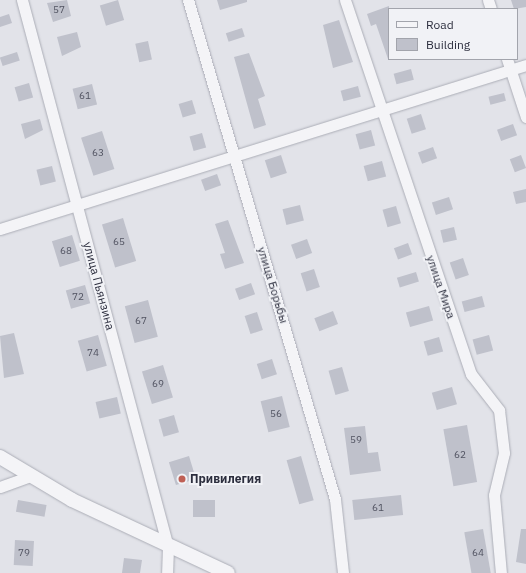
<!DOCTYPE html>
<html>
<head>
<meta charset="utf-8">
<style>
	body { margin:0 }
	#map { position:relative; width:526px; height:573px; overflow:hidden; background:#e2e3e9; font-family:"IBM Plex Sans",sans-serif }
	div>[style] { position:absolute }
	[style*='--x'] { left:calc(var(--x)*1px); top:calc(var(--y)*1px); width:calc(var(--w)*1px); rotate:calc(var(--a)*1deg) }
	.building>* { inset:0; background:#bfc1cb; transform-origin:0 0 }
	.roads { filter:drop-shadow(0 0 1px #abadb6) drop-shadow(0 0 1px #abadb6) }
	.minor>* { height:11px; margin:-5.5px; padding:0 5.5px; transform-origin:5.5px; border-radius:5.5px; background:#f4f4f7 }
	.tertiary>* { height:14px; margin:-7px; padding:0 7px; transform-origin:7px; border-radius:7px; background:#f4f4f7 }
	.dots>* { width:11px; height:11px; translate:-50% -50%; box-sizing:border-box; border:2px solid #f1f2f6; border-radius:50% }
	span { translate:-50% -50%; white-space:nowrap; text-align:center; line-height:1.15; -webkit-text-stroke:4px #f1f2f6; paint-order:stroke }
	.number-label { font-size:10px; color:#515361 }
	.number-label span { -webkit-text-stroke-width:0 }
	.street-label { font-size:12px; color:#2c2e3e }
	.poi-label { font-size:12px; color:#2c2e3e; font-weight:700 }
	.left { translate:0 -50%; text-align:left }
	.legend { position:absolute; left:388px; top:8px; width:130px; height:52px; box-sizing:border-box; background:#f1f2f6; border:1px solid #a2a4ac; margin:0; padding:5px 7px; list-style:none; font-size:12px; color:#2c2e3e }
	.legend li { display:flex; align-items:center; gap:8px; height:20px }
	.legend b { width:20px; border:1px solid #a2a4ac }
</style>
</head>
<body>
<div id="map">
	<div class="building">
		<div style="clip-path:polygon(67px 0,71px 16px,53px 22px,47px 3px)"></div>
		<div style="left:118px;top:0;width:21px;height:19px;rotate:73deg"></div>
		<div style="clip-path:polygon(217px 0,247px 0,247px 2px,220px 10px)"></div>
		<div style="clip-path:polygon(511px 0,526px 0,526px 7px,514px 9px)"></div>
		<div style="clip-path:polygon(389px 6px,389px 58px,388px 59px,376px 24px,371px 26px,367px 14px)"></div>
		<div style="clip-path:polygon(9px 14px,12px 23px,0 27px,0 17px)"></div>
		<div style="clip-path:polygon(339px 20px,353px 62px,333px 68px,323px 25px)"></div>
		<div style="left:242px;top:28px;width:9px;height:17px;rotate:72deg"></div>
		<div style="clip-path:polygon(77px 32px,81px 47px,62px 56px,57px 37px)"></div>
		<div style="left:148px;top:41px;width:19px;height:13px;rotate:78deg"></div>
		<div style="left:17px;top:52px;width:9px;height:18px;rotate:72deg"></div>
		<div style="clip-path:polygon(249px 53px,265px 96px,258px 99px,266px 125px,254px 129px,234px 57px)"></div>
		<div style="left:411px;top:69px;width:11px;height:18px;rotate:75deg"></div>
		<div style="left:29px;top:83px;width:15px;height:15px;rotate:74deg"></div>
		<div style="left:92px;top:84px;width:21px;height:20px;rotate:76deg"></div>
		<div style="left:358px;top:86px;width:11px;height:18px;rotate:75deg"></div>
		<div style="left:504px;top:93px;width:8px;height:16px;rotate:76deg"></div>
		<div style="left:192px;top:100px;width:14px;height:14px;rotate:73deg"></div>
		<div style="left:421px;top:114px;width:16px;height:15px;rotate:72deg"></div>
		<div style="clip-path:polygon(40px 119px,43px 130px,25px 139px,21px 124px)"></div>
		<div style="left:513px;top:124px;width:12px;height:17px;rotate:70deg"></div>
		<div style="left:371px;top:130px;width:16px;height:16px;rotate:75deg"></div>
		<div style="left:102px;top:131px;width:40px;height:22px;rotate:72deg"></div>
		<div style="left:202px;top:133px;width:15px;height:13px;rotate:74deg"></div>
		<div style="left:433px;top:147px;width:12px;height:16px;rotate:70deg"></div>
		<div style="left:281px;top:155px;width:19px;height:17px;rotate:72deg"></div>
		<div style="left:521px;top:155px;width:14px;height:12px;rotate:69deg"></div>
		<div style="left:382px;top:161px;width:16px;height:19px;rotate:75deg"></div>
		<div style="left:52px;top:166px;width:16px;height:16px;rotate:76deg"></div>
		<div style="left:217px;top:174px;width:12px;height:17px;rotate:70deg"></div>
		<div style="clip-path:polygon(526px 189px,526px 202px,516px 204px,513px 192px)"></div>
		<div style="left:449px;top:197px;width:13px;height:18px;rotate:72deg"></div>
		<div style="left:300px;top:205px;width:16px;height:18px;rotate:76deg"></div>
		<div style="left:396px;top:206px;width:18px;height:14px;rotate:74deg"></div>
		<div style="left:123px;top:218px;width:45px;height:22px;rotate:73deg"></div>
		<div style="clip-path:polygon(228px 220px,244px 263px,225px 269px,220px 254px,225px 253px,215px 224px)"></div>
		<div style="left:454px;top:227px;width:13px;height:14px;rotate:77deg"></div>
		<div style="left:72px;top:235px;width:27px;height:21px;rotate:73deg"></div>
		<div style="left:307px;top:239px;width:15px;height:17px;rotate:70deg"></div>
		<div style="left:408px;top:243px;width:12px;height:15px;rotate:70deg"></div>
		<div style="left:463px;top:258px;width:18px;height:14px;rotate:71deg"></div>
		<div style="left:314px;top:269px;width:19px;height:14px;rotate:72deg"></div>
		<div style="left:416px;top:272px;width:10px;height:20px;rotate:73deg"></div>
		<div style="left:251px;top:283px;width:12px;height:17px;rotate:70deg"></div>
		<div style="left:85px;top:285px;width:19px;height:20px;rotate:74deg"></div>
		<div style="left:482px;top:296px;width:11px;height:21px;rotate:75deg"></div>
		<div style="left:148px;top:300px;width:38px;height:24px;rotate:75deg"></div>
		<div style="left:429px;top:306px;width:15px;height:24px;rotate:74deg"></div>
		<div style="left:333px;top:311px;width:14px;height:20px;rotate:69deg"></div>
		<div style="left:257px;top:312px;width:19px;height:13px;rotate:72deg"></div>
		<div style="clip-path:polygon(14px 333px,24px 374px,4px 378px,0 336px)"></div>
		<div style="left:98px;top:335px;width:32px;height:21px;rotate:74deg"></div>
		<div style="left:489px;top:335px;width:16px;height:17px;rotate:75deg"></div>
		<div style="left:439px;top:337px;width:15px;height:16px;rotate:74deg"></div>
		<div style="left:272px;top:359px;width:16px;height:16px;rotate:72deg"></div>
		<div style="left:163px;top:365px;width:34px;height:22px;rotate:73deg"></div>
		<div style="left:342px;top:367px;width:25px;height:14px;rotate:74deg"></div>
		<div style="left:452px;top:387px;width:18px;height:21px;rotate:74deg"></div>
		<div style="left:282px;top:396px;width:32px;height:22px;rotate:76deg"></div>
		<div style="left:117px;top:397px;width:17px;height:22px;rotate:77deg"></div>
		<div style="left:174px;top:415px;width:18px;height:16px;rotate:74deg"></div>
		<div style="left:467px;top:425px;width:58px;height:24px;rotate:80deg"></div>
		<div style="clip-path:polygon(365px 426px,368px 453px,378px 452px,381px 471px,350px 475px,344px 428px)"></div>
		<div style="left:189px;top:456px;width:24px;height:21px;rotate:73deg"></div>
		<div style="left:301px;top:456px;width:46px;height:15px;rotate:74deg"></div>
		<div style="left:401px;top:495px;width:20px;height:49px;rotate:84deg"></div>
		<div style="left:18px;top:500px;width:29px;height:12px;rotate:10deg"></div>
		<div style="left:193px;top:500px;width:22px;height:17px"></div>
		<div style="left:483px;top:529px;width:45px;height:19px;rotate:80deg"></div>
		<div style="clip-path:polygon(521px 529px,526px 529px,526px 564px,516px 562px)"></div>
		<div style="left:15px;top:540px;width:19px;height:25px;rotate:3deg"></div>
		<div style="clip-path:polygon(124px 558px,142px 560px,140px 573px,122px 573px)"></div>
	</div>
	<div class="roads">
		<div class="minor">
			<div style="--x:22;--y:0;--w:566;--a:75.06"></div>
			<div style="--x:168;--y:547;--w:26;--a:92"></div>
			<div style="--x:188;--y:0;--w:520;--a:73.59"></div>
			<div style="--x:335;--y:499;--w:74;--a:83.8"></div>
			<div style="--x:345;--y:0;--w:395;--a:71.4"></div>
			<div style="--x:471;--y:374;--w:46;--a:52.1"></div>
			<div style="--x:499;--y:410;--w:43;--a:83.4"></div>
			<div style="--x:504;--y:453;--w:43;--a:103.4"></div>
			<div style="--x:494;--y:495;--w:78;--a:84.9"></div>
			<div style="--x:488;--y:0;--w:9;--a:72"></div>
			<div style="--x:507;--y:59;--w:61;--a:71.9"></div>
			<div style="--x:0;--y:229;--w:551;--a:-17.32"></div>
			<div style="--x:0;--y:487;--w:32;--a:-20"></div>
		</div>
		<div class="tertiary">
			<div style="--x:0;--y:457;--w:84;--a:30.8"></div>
			<div style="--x:72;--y:500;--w:172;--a:25.1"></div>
		</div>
	</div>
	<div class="dots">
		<div style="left:182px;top:479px;background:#bf6055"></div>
	</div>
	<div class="number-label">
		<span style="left:59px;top:10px">57</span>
		<span style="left:85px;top:96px">61</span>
		<span style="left:98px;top:153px">63</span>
		<span style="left:119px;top:242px">65</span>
		<span style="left:66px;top:251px">68</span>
		<span style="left:78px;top:297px">72</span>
		<span style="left:141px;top:321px">67</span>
		<span style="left:93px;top:353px">74</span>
		<span style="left:158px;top:384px">69</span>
		<span style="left:276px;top:414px">56</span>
		<span style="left:356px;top:440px">59</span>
		<span style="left:460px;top:455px">62</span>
		<span style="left:378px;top:508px">61</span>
		<span style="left:24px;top:553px">79</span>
		<span style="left:478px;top:553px">64</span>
	</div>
	<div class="street-label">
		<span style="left:273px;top:285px;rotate:73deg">улица Борьбы</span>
		<span style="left:99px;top:286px;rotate:75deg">улица Пьянзина</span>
		<span style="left:441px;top:287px;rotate:71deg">улица Мира</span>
	</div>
	<div class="poi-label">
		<span class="left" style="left:190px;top:479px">Привилегия</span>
	</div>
	<ul class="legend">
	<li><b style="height:5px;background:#f4f4f7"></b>Road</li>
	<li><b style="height:11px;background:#bfc1cb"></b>Building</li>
	</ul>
</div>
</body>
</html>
